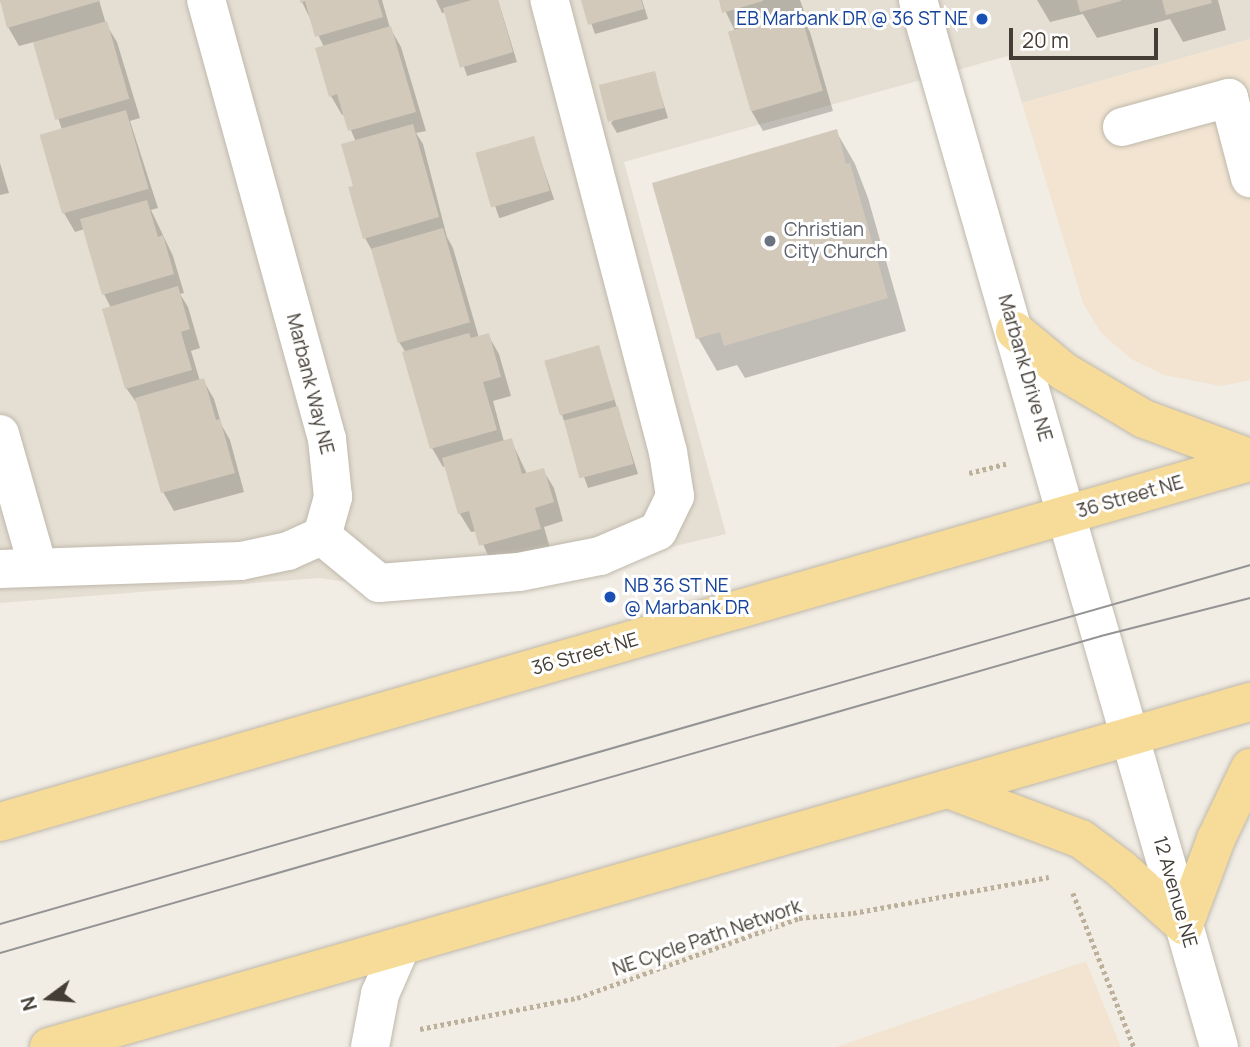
<!DOCTYPE html>
<html>
<head>
<meta charset="utf-8">
<style>
	body { margin:0 }
	#map { position:relative; width:1250px; height:1047px; overflow:hidden; background:#f1ede5; font-family:Manrope,sans-serif }
	div>[style] { position:absolute }
	[style*='--x'] { left:calc(var(--x)*1px); top:calc(var(--y)*1px); width:calc(var(--w)*1px); rotate:calc(var(--a)*1deg) }
	.residential>* { inset:0; background:#e5dfd3 }
	.commercial>* { inset:0; background:#f2e4d1 }
	.shadow>* { inset:0; background:#0003; transform-origin:0 0 }
	.building>* { inset:0; background:#d2c9bb; transform-origin:0 0 }
	.path>* { height:4.5px; margin-top:-2.25px; transform-origin:0; background:repeating-linear-gradient(90deg,#bdb09a 0 3.5px,transparent 0 7px) }
	.roads { filter:drop-shadow(0 0 2px #bfb8ab) drop-shadow(0 0 2px #bfb8ab) }
	.minor>* { height:38px; margin:-19px; padding:0 19px; transform-origin:19px; border-radius:19px; background:#fff }
	.major>* { height:38px; margin:-19px; padding:0 19px; transform-origin:19px; border-radius:19px; background:#f7db98 }
	.tram>* { height:2px; margin:-1px; padding:0 1px; transform-origin:1px; border-radius:1px; background:#949494 }
	.dots>* { width:19px; height:19px; translate:-50% -50%; box-sizing:border-box; border:4px solid #fff; border-radius:50% }
	span { translate:-50% -50%; white-space:nowrap; text-align:center; line-height:1.15; -webkit-text-stroke:6px #fff; paint-order:stroke }
	.transit-label { font-size:19px; color:#164399 }
	.right { translate:-100% -50%; text-align:right }
	.left { translate:0 -50%; text-align:left }
	.worship-label { font-size:19px; color:#5b616d }
	.street-label { font-size:19px; color:#433d35 }
	.north { position:absolute; left:14px; top:963px; width:70px; height:70px; -webkit-text-stroke:5px #fff; paint-order:stroke; rotate:254deg; font-size:19px; font-weight:700; line-height:28px; text-align:center; color:#433d35 }
	.north::after { content:''; display:block; margin:auto; width:24px; height:32px; background:#433d35; clip-path:polygon(50% 0,100% 100%,50% 72%,0 100%) }
	.scale { position:absolute; left:1009px; top:28px; width:149px; height:32px; box-sizing:border-box; border:4px solid #433d35; border-top:0; padding-left:9px; font-size:21px; line-height:24px; white-space:nowrap; color:#433d35; -webkit-text-stroke:5px #fff; paint-order:stroke }
</style>
</head>
<body>
<div id="map">
	<div class="residential">
		<div style="clip-path:polygon(0 0,1250px 0,1250px 39px,1022px 103px,1008px 56px,624px 162px,726px 534px,460px 597px,319px 578px,0 603px)"></div>
	</div>
	<div class="commercial">
		<div style="clip-path:polygon(1250px 39px,1250px 380px,1221px 386px,1164px 375px,1131px 359px,1101px 333px,1083px 303px,1022px 103px)"></div>
		<div style="clip-path:polygon(1086px 961px,1121px 1047px,836px 1047px)"></div>
	</div>
	<div class="shadow">
		<div style="clip-path:polygon(0 0,99px 0,106px 24px,117px 42px,140px 118px,130px 121px,158px 208px,151px 210px,173px 256px,184px 293px,180px 294px,188px 307px,200px 348px,191px 351px,200px 381px,203px 380px,214px 399px,222px 426px,230px 440px,244px 492px,174px 511px,163px 492px,139px 406px,126px 388px,111px 308px,104px 294px,85px 229px,75px 232px,64px 213px,62px 130px,34px 42px,19px 46px,8px 27px)"></div>
		<div style="clip-path:polygon(301px 0,382px 0,390px 28px,401px 47px,426px 131px,416px 133px,423px 144px,447px 237px,453px 248px,479px 338px,488px 335px,499px 354px,511px 396px,493px 401px,504px 442px,511px 440px,527px 474px,543px 470px,554px 488px,563px 521px,544px 527px,550px 548px,492px 564px,477px 531px,471px 532px,460px 514px,446px 466px,443px 467px,432px 448px,406px 353px,399px 342px,375px 256px,365px 238px,355px 187px,356px 142px,344px 114px,342px 115px,331px 96px,324px 47px)"></div>
		<div style="clip-path:polygon(436px 0,498px 0,517px 62px,467px 76px,446px 12px,442px 13px)"></div>
		<div style="clip-path:polygon(583px 0,642px 0,648px 19px,595px 34px)"></div>
		<div style="clip-path:polygon(720px 0,800px 0,804px 11px,799px 13px,810px 32px,833px 111px,763px 131px,752px 112px,730px 33px,735px 31px)"></div>
		<div style="clip-path:polygon(1037px 0,1218px 0,1226px 30px,1183px 42px,1170px 19px,1097px 38px,1083px 14px,1050px 22px)"></div>
		<div style="clip-path:polygon(654px 73px,668px 118px,617px 133px,611px 123px)"></div>
		<div style="clip-path:polygon(836px 131px,855px 164px,868px 198px,906px 331px,745px 378px,737px 365px,717px 371px,698px 338px)"></div>
		<div style="left:533px;top:138px;width:65px;height:58px;rotate:71deg"></div>
		<div style="clip-path:polygon(0 163px,9px 193px,0 195px)"></div>
		<div style="clip-path:polygon(598px 347px,638px 474px,588px 488px,562px 415px)"></div>
	</div>
	<div class="building">
		<div style="clip-path:polygon(0 0,100px 0,100px 1px,7px 28px)"></div>
		<div style="clip-path:polygon(300px 0,378px 0,383px 17px,315px 37px,305px 1px,300px 3px)"></div>
		<div style="clip-path:polygon(472px 0,498px 0,513px 52px,460px 68px,443px 8px)"></div>
		<div style="clip-path:polygon(581px 0,641px 0,644px 9px,588px 25px)"></div>
		<div style="clip-path:polygon(719px 0,763px 0,763px 1px,722px 13px)"></div>
		<div style="clip-path:polygon(1077px 0,1121px 0,1121px 1px,1080px 12px)"></div>
		<div style="clip-path:polygon(1162px 0,1211px 0,1212px 3px,1166px 15px)"></div>
		<div style="left:800px;top:11px;width:83px;height:75px;rotate:74deg"></div>
		<div style="left:107px;top:21px;width:81px;height:77px;rotate:74deg"></div>
		<div style="clip-path:polygon(391px 26px,416px 112px,348px 131px,337px 94px,329px 97px,315px 48px)"></div>
		<div style="left:655px;top:71px;width:38px;height:58px;rotate:76deg"></div>
		<div style="left:126px;top:110px;width:82px;height:90px;rotate:74deg"></div>
		<div style="clip-path:polygon(413px 124px,439px 217px,363px 239px,348px 187px,353px 186px,341px 144px)"></div>
		<div style="clip-path:polygon(837px 129px,846px 164px,850px 163px,888px 298px,724px 346px,720px 332px,696px 339px,652px 183px)"></div>
		<div style="left:534px;top:136px;width:57px;height:61px;rotate:74deg"></div>
		<div style="clip-path:polygon(147px 200px,158px 237px,163px 235px,174px 274px,102px 295px,80px 219px)"></div>
		<div style="left:443px;top:228px;width:98px;height:75px;rotate:74deg"></div>
		<div style="clip-path:polygon(178px 286px,190px 329px,181px 332px,192px 370px,125px 389px,102px 309px)"></div>
		<div style="clip-path:polygon(469px 333px,471px 338px,489px 333px,501px 377px,483px 382px,497px 430px,430px 449px,402px 352px)"></div>
		<div style="left:599px;top:345px;width:57px;height:57px;rotate:74deg"></div>
		<div style="clip-path:polygon(204px 378px,216px 420px,220px 419px,235px 473px,161px 493px,135px 398px)"></div>
		<div style="left:618px;top:406px;width:60px;height:56px;rotate:75deg"></div>
		<div style="clip-path:polygon(512px 438px,522px 474px,544px 468px,554px 502px,535px 508px,541px 529px,479px 546px,469px 511px,458px 514px,442px 458px)"></div>
	</div>
	<div class="path">
		<div style="--x:969;--y:473;--w:38;--a:-14"></div>
		<div style="--x:1073;--y:893;--w:166;--a:68.4"></div>
		<div style="--x:420;--y:1029;--w:160;--a:-11.2"></div>
		<div style="--x:577;--y:998;--w:236;--a:-19.8"></div>
		<div style="--x:799;--y:918;--w:54;--a:-5.3"></div>
		<div style="--x:853;--y:913;--w:199;--a:-10.4"></div>
	</div>
	<div class="roads">
		<div class="minor">
			<div style="--x:918;--y:0;--w:1089;--a:73.96"></div>
			<div style="--x:1122;--y:127;--w:111;--a:-15.2"></div>
			<div style="--x:1229;--y:98;--w:83;--a:75.3"></div>
			<div style="--x:0;--y:434;--w:138;--a:74.1"></div>
			<div style="--x:322;--y:536;--w:74;--a:39.5"></div>
			<div style="--x:379;--y:583;--w:140;--a:-4.5"></div>
			<div style="--x:519;--y:572;--w:83;--a:-11.2"></div>
			<div style="--x:600;--y:556;--w:63;--a:-23.3"></div>
			<div style="--x:658;--y:531;--w:39;--a:-64"></div>
			<div style="--x:675;--y:496;--w:45;--a:-99"></div>
			<div style="--x:668;--y:452;--w:467;--a:-104.7"></div>
			<div style="--x:0;--y:569;--w:241;--a:-1.9"></div>
			<div style="--x:241;--y:561;--w:48;--a:-12"></div>
			<div style="--x:288;--y:551;--w:37;--a:-24"></div>
			<div style="--x:322;--y:536;--w:41;--a:-74.2"></div>
			<div style="--x:333;--y:497;--w:58;--a:-95.9"></div>
			<div style="--x:327;--y:439;--w:455;--a:-105.4"></div>
			<div style="--x:370;--y:1047;--w:54;--a:-79.3"></div>
			<div style="--x:380;--y:994;--w:52;--a:-66.4"></div>
		</div>
		<div class="major">
			<div style="--x:1015;--y:331;--w:62;--a:39.8"></div>
			<div style="--x:1063;--y:371;--w:94;--a:30.7"></div>
			<div style="--x:1144;--y:419;--w:113;--a:20.2"></div>
			<div style="--x:948;--y:789;--w:142;--a:20.6"></div>
			<div style="--x:1081;--y:839;--w:49;--a:36.6"></div>
			<div style="--x:1120;--y:868;--w:86;--a:41.7"></div>
			<div style="--x:1184;--y:925;--w:92;--a:-69.6"></div>
			<div style="--x:1216;--y:839;--w:79;--a:-64.4"></div>
			<div style="--x:0;--y:822;--w:1301;--a:-16.07"></div>
			<div style="--x:49;--y:1047;--w:1250;--a:-16.03"></div>
		</div>
	</div>
	<div class="tram">
		<div style="--x:0;--y:924;--w:1301;--a:-16.02"></div>
		<div style="--x:0;--y:953;--w:1146;--a:-16.06"></div>
		<div style="--x:1101;--y:636;--w:154;--a:-14.3"></div>
	</div>
	<div class="dots">
		<div style="left:982px;top:19px;background:#1a4fb4"></div>
		<div style="left:770px;top:241px;background:#6b7280"></div>
		<div style="left:610px;top:597px;background:#1a4fb4"></div>
	</div>
	<div class="transit-label">
		<span class="right" style="left:968px;top:19px">EB Marbank DR @ 36 ST NE</span>
		<span class="left" style="left:624px;top:597px">NB 36 ST NE<br>@ Marbank DR</span>
	</div>
	<div class="worship-label">
		<span class="left" style="left:784px;top:241px">Christian<br>City Church</span>
	</div>
	<div class="street-label">
		<span style="left:1025px;top:368px;rotate:74deg">Marbank Drive NE</span>
		<span style="left:310px;top:384px;rotate:76deg">Marbank Way NE</span>
		<span style="left:1130px;top:497px;rotate:-16deg">36 Street NE</span>
		<span style="left:585px;top:654px;rotate:-16deg">36 Street NE</span>
		<span style="left:1175px;top:892px;rotate:74deg">12 Avenue NE</span>
		<span style="left:707px;top:938px;rotate:-19deg">NE Cycle Path Network</span>
	</div>
	<div class="north">N</div>
	<div class="scale">20 m</div>
</div>
</body>
</html>
